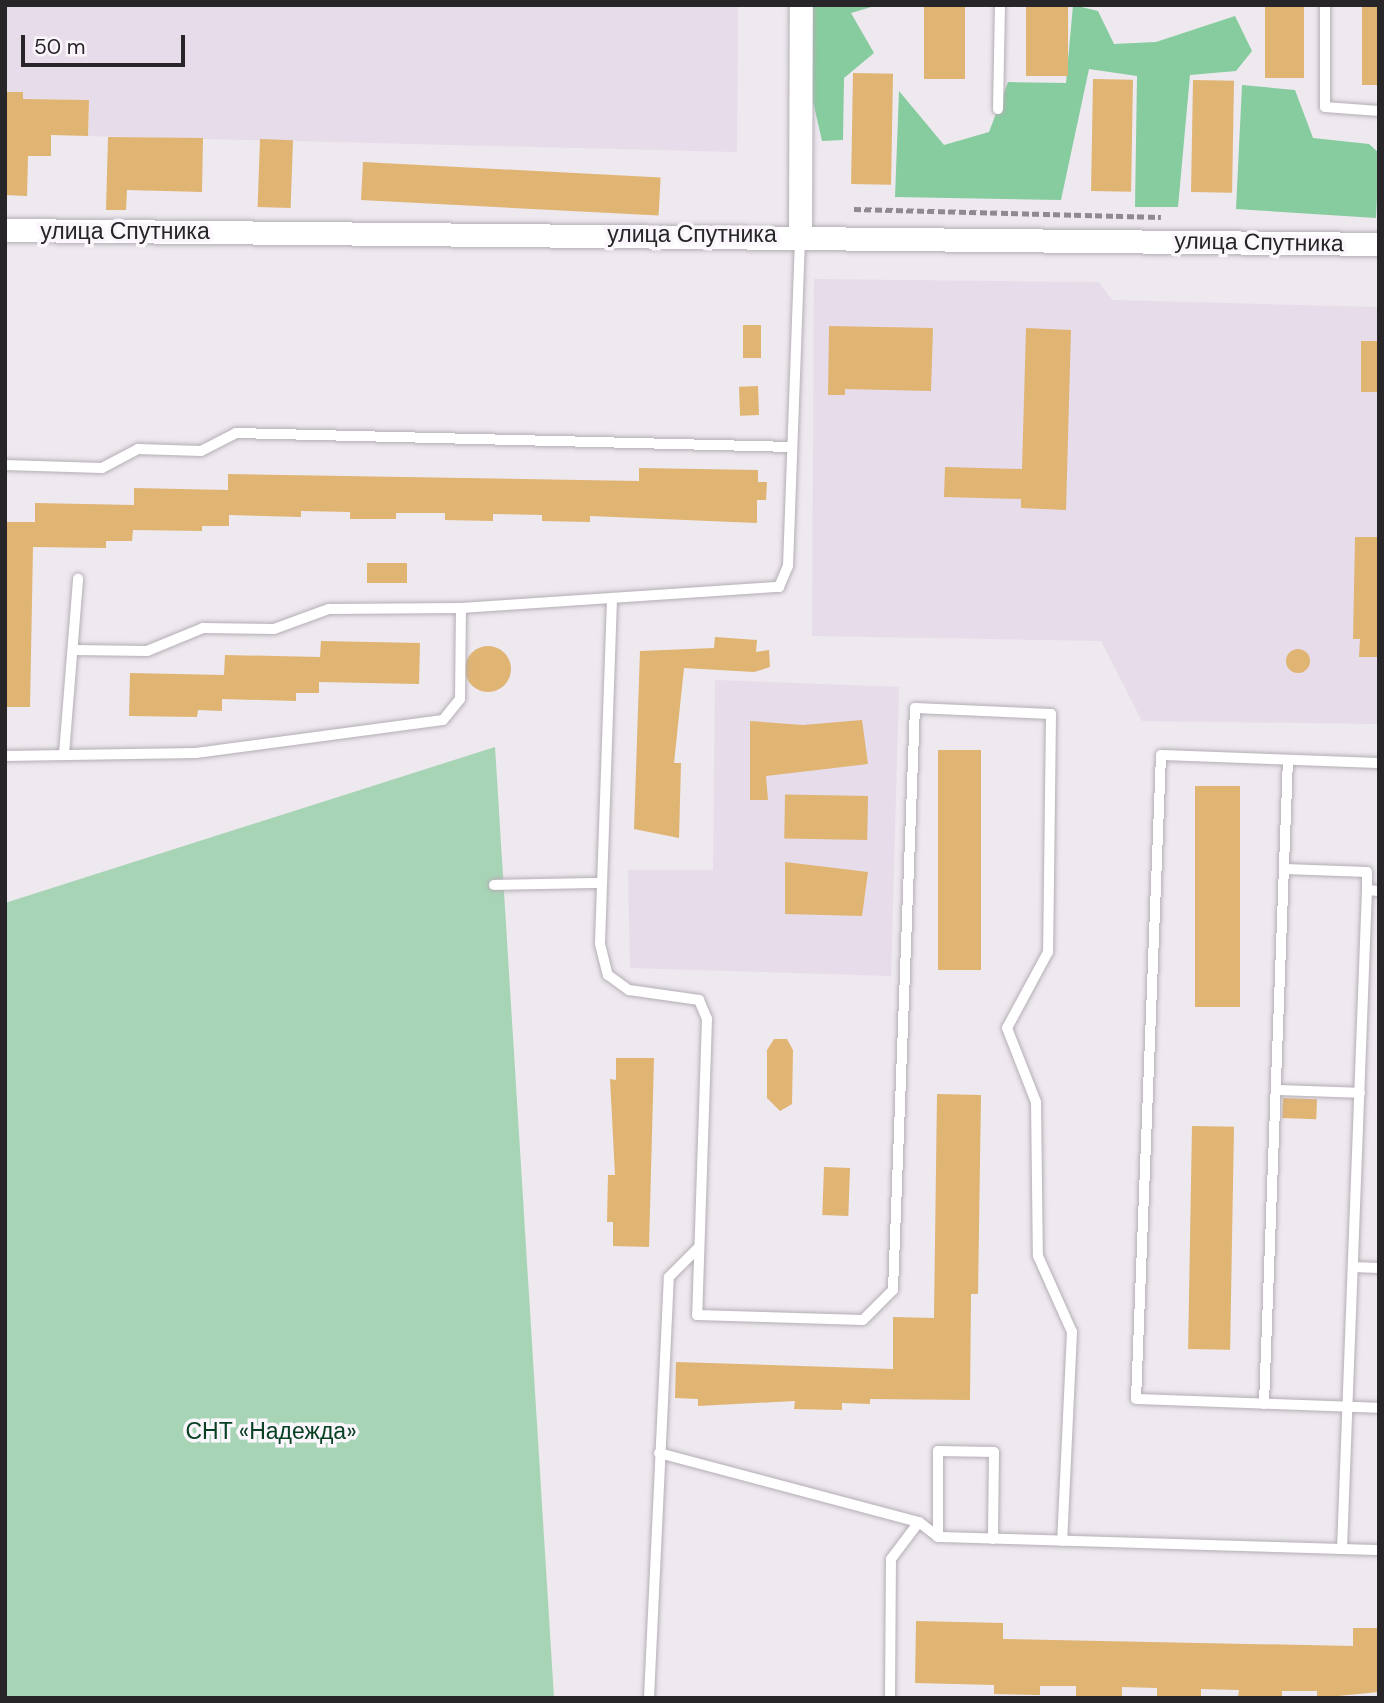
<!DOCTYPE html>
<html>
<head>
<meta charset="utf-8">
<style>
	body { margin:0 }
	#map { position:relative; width:1384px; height:1703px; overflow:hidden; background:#eee8ef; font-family:"DM Sans",sans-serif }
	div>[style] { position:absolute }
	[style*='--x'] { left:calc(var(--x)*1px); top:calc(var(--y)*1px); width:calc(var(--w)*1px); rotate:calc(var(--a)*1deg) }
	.built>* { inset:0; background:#e7dce9 }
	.green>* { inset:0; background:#a7d4b5 }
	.forest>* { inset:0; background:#86cc9e }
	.building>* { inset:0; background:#e0b473; transform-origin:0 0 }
	.round { border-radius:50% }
	.path>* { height:4.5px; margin-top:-2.25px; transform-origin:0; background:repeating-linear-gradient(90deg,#8f8a90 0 7px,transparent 0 10.5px) }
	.roads { filter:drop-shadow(0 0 2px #b4aeb5) drop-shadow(0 0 2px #b4aeb5) }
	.service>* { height:10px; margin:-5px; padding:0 5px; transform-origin:5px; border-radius:5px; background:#fff }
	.minor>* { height:23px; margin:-11.5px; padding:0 11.5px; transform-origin:11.5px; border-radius:11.5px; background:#fff }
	span { translate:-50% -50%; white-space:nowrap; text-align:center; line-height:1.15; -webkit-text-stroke:7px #fbf6fc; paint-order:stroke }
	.street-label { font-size:23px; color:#272528 }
	.park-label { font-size:23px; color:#084023 }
	.frame { position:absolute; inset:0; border:7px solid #272528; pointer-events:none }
	.scale { position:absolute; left:21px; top:35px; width:164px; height:32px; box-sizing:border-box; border:4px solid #272528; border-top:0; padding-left:9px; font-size:21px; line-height:24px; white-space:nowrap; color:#272528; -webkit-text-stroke:5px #fbf6fc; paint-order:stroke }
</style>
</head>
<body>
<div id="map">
	<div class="built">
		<div style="clip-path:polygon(5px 5px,738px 5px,737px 152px,88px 136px,89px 100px,23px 99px,22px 92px,5px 92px)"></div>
		<div style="clip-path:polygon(814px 279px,1099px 282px,1112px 300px,1379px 307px,1379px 724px,1142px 721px,1101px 641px,812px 636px)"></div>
		<div style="clip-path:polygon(715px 680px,899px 687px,891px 976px,630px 968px,628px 870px,713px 870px)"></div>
	</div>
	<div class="green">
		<div style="clip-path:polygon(495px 747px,554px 1698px,5px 1698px,5px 903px)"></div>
	</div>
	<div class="forest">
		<div style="clip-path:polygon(808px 5px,878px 5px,851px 13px,874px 53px,844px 78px,843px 140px,822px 141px,805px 66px)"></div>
		<div style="clip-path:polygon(1073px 5px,1098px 11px,1114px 44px,1156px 42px,1235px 16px,1252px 51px,1236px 71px,1190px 75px,1178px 207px,1135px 207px,1137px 76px,1089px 69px,1061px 200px,895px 197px,899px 91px,944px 145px,989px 132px,1008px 82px,1066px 83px)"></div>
		<div style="clip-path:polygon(1242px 85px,1295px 90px,1313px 138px,1369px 144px,1379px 153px,1376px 218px,1236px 209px)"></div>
	</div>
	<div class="building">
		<div style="left:924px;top:5px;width:41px;height:74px"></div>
		<div style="left:1026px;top:5px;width:42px;height:71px"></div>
		<div style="left:1265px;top:5px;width:39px;height:73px"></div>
		<div style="left:1362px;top:5px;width:17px;height:80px"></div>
		<div style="left:853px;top:73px;width:40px;height:111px;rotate:1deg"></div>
		<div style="left:1093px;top:79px;width:40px;height:112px;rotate:1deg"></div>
		<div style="left:1193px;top:80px;width:41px;height:112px;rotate:1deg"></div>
		<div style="clip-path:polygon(5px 92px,23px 92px,23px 99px,89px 100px,88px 136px,51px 135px,51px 156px,28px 156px,27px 196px,5px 195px)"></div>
		<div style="clip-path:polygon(108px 137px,203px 138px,202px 192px,127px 190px,126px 210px,106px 210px)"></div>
		<div style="left:260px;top:139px;width:33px;height:68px;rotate:2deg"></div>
		<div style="left:363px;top:162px;width:298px;height:38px;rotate:3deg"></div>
		<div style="left:743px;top:325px;width:18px;height:33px"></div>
		<div style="clip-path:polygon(829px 326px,933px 328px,931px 391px,845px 389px,845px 395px,828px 395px)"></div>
		<div style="clip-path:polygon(1026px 328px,1071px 330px,1066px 510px,1021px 508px,1021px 499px,944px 497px,945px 467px,1022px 469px)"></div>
		<div style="left:1361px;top:341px;width:18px;height:51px"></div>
		<div style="left:758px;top:386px;width:29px;height:19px;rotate:88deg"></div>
		<div style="clip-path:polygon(639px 468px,758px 470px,758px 482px,767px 482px,766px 500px,757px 500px,757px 523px,590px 516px,590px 522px,542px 521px,542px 515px,493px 514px,493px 521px,445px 520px,445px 513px,396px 513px,396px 519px,350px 519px,350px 512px,301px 511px,301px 517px,229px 515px,229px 526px,202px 526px,202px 531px,133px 530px,132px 541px,106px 541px,106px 548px,33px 547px,30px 707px,5px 707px,5px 522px,35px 522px,35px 503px,134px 505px,134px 488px,228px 490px,228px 474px,639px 481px)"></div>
		<div style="clip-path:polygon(1355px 537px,1379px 537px,1379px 657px,1359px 657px,1360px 639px,1353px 639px)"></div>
		<div style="left:367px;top:563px;width:40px;height:20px"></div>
		<div style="clip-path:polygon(715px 637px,757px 640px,756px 652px,769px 650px,770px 667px,754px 672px,684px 668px,674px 763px,681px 763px,679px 838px,634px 829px,640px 651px,714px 648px)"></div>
		<div style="clip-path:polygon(321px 641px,420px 643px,419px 684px,319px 682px,319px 693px,296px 693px,296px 701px,222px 699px,222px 711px,198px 710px,197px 717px,129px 716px,130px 673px,224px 675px,225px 655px,320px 657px)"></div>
		<div class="round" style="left:465px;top:646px;width:46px;height:46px"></div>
		<div class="round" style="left:1286px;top:649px;width:24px;height:24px"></div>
		<div style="clip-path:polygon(862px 720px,868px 764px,766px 776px,768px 800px,750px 800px,750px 721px,803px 725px)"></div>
		<div style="left:938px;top:750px;width:43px;height:220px"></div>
		<div style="left:1195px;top:786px;width:45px;height:221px"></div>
		<div style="left:868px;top:796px;width:44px;height:83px;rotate:91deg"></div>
		<div style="clip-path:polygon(785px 862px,868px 872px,862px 916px,785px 914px)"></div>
		<div style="clip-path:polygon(774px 1039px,787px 1039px,793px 1050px,792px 1104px,780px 1111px,767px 1098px,767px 1050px)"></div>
		<div style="clip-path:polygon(616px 1058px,654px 1058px,649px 1247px,613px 1246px,613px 1222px,607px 1222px,608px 1175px,615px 1175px,610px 1079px,616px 1080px)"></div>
		<div style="clip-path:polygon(937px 1094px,981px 1095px,978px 1294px,971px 1294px,970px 1400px,870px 1399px,870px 1404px,842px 1403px,842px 1410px,794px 1409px,795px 1401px,698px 1406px,698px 1399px,675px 1398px,676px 1362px,893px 1369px,893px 1317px,934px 1318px)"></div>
		<div style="left:1283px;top:1098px;width:34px;height:20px;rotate:2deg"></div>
		<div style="left:1192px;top:1126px;width:42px;height:223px;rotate:1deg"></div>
		<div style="left:824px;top:1167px;width:26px;height:48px;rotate:2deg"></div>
		<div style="clip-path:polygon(916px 1621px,1003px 1623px,1003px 1639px,1353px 1646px,1353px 1628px,1379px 1628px,1379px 1692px,1317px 1698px,1317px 1691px,1282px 1691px,1282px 1698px,1238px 1698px,1239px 1690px,1201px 1689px,1201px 1698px,1157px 1698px,1157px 1688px,1122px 1687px,1122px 1696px,1076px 1696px,1076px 1686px,1040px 1686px,1040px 1695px,994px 1694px,994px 1685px,915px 1683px)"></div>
	</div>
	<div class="path">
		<div style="--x:854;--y:209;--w:307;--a:1.5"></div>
	</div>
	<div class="roads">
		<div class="service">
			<div style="--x:1325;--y:5;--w:102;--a:90"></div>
			<div style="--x:1325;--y:107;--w:54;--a:4.2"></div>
			<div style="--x:998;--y:109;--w:104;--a:-88.9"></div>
			<div style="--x:5;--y:465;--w:97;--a:1.8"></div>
			<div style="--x:102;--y:468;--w:41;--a:-27.8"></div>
			<div style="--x:138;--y:449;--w:63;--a:1.8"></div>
			<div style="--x:201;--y:451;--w:39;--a:-27"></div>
			<div style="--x:236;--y:433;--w:556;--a:1.44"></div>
			<div style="--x:612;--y:599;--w:345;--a:92"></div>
			<div style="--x:600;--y:944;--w:32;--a:76"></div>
			<div style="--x:608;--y:975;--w:26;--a:36"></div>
			<div style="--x:629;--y:990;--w:71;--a:8.1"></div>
			<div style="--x:699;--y:1000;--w:21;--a:67"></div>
			<div style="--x:707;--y:1019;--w:296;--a:91.9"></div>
			<div style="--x:697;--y:1315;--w:166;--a:1.7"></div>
			<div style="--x:863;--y:1320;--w:42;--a:-45"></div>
			<div style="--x:893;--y:1290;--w:582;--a:-87.84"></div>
			<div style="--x:915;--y:708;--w:136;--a:2.5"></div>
			<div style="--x:1051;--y:714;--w:238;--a:90.7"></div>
			<div style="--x:1048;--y:952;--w:86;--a:118.3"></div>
			<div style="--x:1007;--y:1028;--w:79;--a:68.6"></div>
			<div style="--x:1036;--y:1102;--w:154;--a:89.3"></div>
			<div style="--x:1038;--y:1256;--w:83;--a:65.9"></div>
			<div style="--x:1072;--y:1332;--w:209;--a:92.7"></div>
			<div style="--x:74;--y:650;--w:73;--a:0.8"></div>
			<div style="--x:147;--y:651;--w:61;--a:-22.3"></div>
			<div style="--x:203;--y:628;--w:71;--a:0.8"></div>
			<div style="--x:274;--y:629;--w:59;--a:-20"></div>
			<div style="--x:329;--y:609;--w:132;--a:-0.4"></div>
			<div style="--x:461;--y:608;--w:319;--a:-3.8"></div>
			<div style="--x:779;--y:587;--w:23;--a:-67"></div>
			<div style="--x:788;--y:566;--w:328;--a:-87.9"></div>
			<div style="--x:64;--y:754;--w:176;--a:-85.4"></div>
			<div style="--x:5;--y:756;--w:191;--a:-0.9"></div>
			<div style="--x:196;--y:753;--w:249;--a:-7.6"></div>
			<div style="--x:443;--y:720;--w:27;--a:-51"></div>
			<div style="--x:460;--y:699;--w:91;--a:-89.4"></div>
			<div style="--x:1379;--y:763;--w:218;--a:-177.9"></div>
			<div style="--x:1161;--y:755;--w:644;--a:92.22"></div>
			<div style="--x:1136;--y:1399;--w:243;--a:2.1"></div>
			<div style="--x:1285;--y:869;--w:82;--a:2.1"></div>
			<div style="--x:1367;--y:872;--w:18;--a:90"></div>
			<div style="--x:1367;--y:890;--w:12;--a:5"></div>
			<div style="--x:494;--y:885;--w:108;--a:-1.1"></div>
			<div style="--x:1276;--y:1090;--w:84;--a:2"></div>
			<div style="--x:1353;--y:1267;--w:26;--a:2"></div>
			<div style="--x:1264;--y:1404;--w:644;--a:-87.87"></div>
			<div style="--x:659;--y:1453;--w:269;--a:14.9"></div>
			<div style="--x:938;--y:1537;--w:86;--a:-90"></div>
			<div style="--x:938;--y:1451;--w:56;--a:1"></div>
			<div style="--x:994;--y:1452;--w:87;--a:90.7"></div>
			<div style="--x:1342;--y:1549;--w:659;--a:-87.83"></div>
			<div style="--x:649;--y:1698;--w:421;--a:-87.3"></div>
			<div style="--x:669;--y:1277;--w:42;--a:-45"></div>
			<div style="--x:890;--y:1698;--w:139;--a:-89.6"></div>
			<div style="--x:891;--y:1559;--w:46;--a:-52.9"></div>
			<div style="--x:919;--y:1522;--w:24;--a:38"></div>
			<div style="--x:938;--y:1537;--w:441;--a:1.7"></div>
		</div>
		<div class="minor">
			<div style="--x:5;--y:230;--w:1374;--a:0.58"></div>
			<div style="--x:800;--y:235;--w:230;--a:-89.8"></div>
		</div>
	</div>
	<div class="street-label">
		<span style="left:125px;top:231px">улица Спутника</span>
		<span style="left:692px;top:234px">улица Спутника</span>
		<span style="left:1259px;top:242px;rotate:1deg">улица Спутника</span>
	</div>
	<div class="park-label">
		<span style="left:271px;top:1431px">СНТ «Надежда»</span>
	</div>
	<div class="frame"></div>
	<div class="scale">50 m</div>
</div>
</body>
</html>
